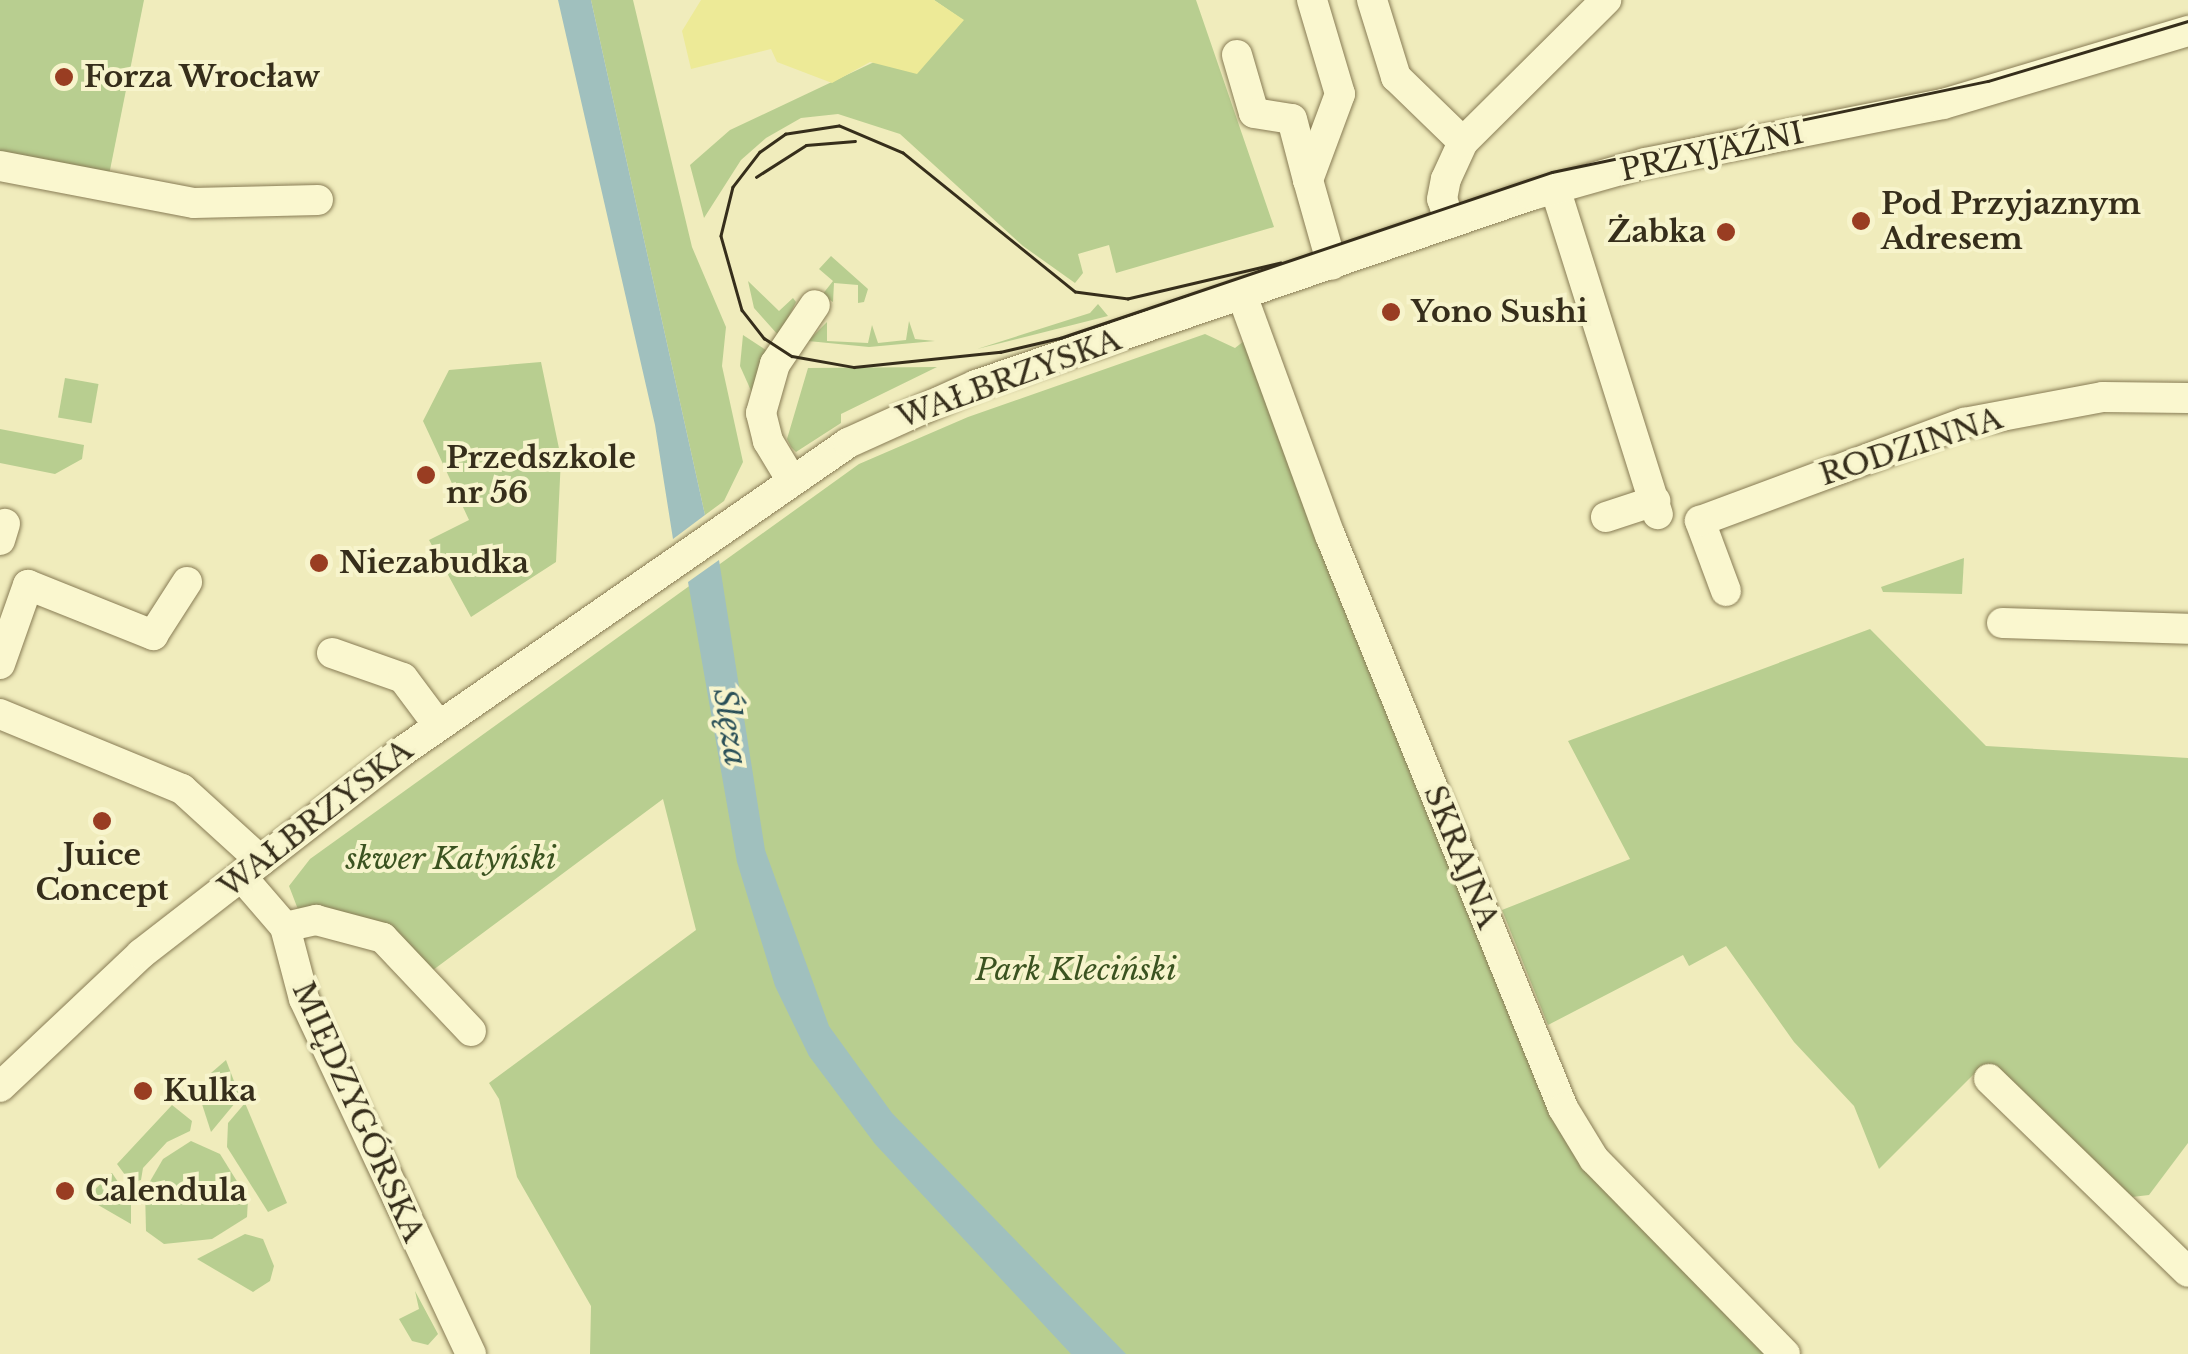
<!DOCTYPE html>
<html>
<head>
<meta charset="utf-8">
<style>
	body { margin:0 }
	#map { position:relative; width:2188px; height:1354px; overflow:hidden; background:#f0ecbc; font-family:"Libre Baskerville",serif }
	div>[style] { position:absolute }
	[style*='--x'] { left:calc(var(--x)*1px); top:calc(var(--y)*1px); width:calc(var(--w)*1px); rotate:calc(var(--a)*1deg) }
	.green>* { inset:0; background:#b8ce90; transform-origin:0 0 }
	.sand>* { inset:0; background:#edea97 }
	.water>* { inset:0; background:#a0c0be }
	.roads { filter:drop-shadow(0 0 2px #887c55) drop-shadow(0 0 2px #887c55) }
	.minor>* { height:30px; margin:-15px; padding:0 15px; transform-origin:15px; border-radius:15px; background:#faf7cf }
	.tram>* { height:2.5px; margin:-1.25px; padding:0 1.25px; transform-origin:1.25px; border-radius:1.25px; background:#362e1b }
	.dots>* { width:28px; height:28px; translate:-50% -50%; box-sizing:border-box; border:5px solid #f7f4cc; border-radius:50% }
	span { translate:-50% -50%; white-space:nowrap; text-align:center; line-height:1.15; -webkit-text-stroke:8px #f7f4cc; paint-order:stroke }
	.poi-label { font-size:30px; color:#362e1b; font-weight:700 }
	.left { translate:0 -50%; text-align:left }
	.right { translate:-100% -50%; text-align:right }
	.street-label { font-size:30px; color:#362e1b }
	.park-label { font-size:30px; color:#3b5320; font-style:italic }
	.water-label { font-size:32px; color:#294f57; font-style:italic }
</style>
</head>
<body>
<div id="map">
	<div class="green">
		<div style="clip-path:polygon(0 0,144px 0,109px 175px,0 154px)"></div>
		<div style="clip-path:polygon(591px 0,633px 0,692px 247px,726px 327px,722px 366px,743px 462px,724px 501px,705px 515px)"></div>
		<div style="clip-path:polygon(934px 0,1196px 0,1274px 227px,1116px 273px,1109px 245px,1078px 254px,1083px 273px,1075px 283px,1023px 246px,900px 134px,838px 114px,801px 118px,766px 138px,741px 160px,704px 218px,690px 165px,730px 130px,963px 20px)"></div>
		<div style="clip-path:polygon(831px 256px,868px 289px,864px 302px,858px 303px,858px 285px,834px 283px,833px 302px,822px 295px,833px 281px,819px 269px)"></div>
		<div style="clip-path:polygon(748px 281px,779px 311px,793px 298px,796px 302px,779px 336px,754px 308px)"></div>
		<div style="clip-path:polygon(1098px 304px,1108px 316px,977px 349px,1090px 313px)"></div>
		<div style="clip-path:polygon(909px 321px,915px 339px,935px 341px,869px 347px,808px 341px,827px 322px,827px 341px,868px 343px,872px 325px,878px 343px,906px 340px)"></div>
		<div style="clip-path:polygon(1205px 334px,1235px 348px,1244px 341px,1317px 543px,1549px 1111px,1766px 1354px,590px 1354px,591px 1306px,517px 1177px,499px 1099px,489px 1083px,696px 930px,663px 799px,429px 973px,299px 912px,289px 886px,310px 859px,859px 464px,968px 417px)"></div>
		<div style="clip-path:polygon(743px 335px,772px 354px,757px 404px,740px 366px)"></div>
		<div style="clip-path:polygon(541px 362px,561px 458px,556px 562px,471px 617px,429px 540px,469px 520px,423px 421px,449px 370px)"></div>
		<div style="clip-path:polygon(937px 367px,841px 414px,841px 423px,796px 452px,791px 447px,787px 439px,808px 368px)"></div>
		<div style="left:65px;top:378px;width:34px;height:40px;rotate:10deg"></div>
		<div style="clip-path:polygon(0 429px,84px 445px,82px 459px,55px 474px,0 463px)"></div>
		<div style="clip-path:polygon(1964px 558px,1962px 594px,1883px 592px,1881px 587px)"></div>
		<div style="clip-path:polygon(1870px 629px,1986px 746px,2188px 758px,2188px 1143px,2149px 1195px,2132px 1197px,1983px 1065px,1879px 1169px,1854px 1106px,1794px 1042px,1726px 946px,1689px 966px,1683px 955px,1548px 1025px,1502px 910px,1630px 859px,1568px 741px)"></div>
		<div style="clip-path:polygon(226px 1060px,240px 1097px,211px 1132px,201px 1101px,211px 1073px)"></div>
		<div style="clip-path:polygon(245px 1103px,287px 1203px,268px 1212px,227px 1147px,228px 1123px)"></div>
		<div style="clip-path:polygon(172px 1105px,192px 1121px,190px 1131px,167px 1142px,143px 1168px,141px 1180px,131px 1183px,117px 1164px)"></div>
		<div style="clip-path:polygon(191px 1141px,220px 1154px,248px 1199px,247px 1217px,212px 1239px,164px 1244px,146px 1231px,145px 1190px,163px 1159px)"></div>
		<div style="clip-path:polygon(112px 1173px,131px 1201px,131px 1224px,86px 1198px)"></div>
		<div style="clip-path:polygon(245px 1234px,263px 1239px,274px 1266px,270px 1281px,253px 1292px,197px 1259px)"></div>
		<div style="clip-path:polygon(415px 1291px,438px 1334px,428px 1345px,412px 1341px,399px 1319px,419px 1309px)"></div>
	</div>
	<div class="sand">
		<div style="clip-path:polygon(701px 0,934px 0,964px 20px,917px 74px,870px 62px,832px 83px,777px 62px,771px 49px,691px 69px,682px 31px)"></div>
	</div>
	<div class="water">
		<div style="clip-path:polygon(558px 0,591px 0,705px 515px,673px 539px,655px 425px)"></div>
		<div style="clip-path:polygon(719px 560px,765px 850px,829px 1026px,892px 1113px,1126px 1354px,1071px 1354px,875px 1144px,809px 1056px,775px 986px,737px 862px,688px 582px)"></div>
	</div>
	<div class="roads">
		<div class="minor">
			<div style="--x:1312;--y:0;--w:98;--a:73.4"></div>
			<div style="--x:1340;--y:94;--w:92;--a:110.4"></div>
			<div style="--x:1308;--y:180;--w:88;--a:74.2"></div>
			<div style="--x:1372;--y:0;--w:81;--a:72.7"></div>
			<div style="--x:1396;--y:77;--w:93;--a:44.1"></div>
			<div style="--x:1237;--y:55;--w:60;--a:73.7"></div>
			<div style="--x:1254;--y:113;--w:38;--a:9"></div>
			<div style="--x:1292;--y:119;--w:63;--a:75.3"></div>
			<div style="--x:0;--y:166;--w:197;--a:10.8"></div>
			<div style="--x:194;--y:203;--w:124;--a:-1.4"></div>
			<div style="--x:1555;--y:188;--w:342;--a:72.5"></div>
			<div style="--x:1450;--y:223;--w:25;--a:-108"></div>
			<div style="--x:1442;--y:199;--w:20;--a:-79"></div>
			<div style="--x:1446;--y:179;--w:41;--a:-65.3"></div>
			<div style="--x:1463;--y:142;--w:202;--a:-44.8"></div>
			<div style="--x:1242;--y:295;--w:256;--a:69.9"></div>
			<div style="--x:1330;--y:535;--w:619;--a:67.87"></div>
			<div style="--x:1563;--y:1108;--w:60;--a:58.7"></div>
			<div style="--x:1594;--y:1159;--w:273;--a:45.6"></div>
			<div style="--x:792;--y:481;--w:47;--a:-121"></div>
			<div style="--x:768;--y:441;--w:29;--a:-104"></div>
			<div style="--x:761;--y:413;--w:51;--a:-74.1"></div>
			<div style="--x:775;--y:364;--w:71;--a:-55.9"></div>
			<div style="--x:1606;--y:517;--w:52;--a:-18.1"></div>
			<div style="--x:0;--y:540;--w:17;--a:-73"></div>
			<div style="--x:1726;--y:591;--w:75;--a:-110.4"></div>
			<div style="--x:1700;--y:521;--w:282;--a:-20.4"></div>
			<div style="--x:1964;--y:423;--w:141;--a:-10.6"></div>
			<div style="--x:2103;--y:397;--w:85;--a:0.7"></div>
			<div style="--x:2002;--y:623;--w:186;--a:1.8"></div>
			<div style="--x:332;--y:653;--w:75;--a:19.4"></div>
			<div style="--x:403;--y:678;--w:59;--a:53.3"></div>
			<div style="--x:0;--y:664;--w:84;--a:-70.5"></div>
			<div style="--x:28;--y:585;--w:135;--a:21.8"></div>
			<div style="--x:153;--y:635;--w:63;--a:-57.3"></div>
			<div style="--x:0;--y:714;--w:197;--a:22.4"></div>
			<div style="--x:182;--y:789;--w:107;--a:42.3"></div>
			<div style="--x:241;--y:876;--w:67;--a:49.2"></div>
			<div style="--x:285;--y:927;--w:74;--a:75.2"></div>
			<div style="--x:304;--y:999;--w:392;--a:64.8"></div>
			<div style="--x:285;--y:927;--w:32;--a:-13"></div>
			<div style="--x:316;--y:920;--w:69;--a:15"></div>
			<div style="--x:383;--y:938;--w:128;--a:46.6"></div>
			<div style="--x:1989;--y:1079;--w:277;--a:44.1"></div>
			<div style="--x:0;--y:1087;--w:194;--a:-43.3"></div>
			<div style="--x:141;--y:954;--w:328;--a:-37.8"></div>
			<div style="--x:400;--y:753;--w:545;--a:-34.68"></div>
			<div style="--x:848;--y:443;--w:141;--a:-24.4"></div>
			<div style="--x:976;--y:385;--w:588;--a:-18.87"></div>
			<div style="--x:1532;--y:195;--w:117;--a:-15.8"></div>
			<div style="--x:1645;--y:163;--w:304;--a:-11.2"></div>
			<div style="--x:1943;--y:104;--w:256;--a:-16.6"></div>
		</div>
	</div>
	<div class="tram">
		<div style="--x:756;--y:177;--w:59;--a:-32.6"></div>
		<div style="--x:806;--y:145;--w:49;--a:-4.7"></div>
		<div style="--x:1281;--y:263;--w:157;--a:166.8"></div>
		<div style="--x:1128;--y:299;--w:53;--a:-172.5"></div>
		<div style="--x:1075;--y:292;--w:221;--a:-141.1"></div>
		<div style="--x:903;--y:153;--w:69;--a:-157.1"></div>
		<div style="--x:839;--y:126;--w:54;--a:171.4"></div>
		<div style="--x:786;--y:134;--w:32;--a:145"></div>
		<div style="--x:760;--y:152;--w:44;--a:127.6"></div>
		<div style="--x:733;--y:187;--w:50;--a:103.8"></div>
		<div style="--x:721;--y:236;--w:77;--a:74.2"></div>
		<div style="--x:742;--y:310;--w:36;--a:52"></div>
		<div style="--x:764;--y:338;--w:33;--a:33"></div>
		<div style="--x:792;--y:356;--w:63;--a:10.1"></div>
		<div style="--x:854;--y:367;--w:147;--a:-5.9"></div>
		<div style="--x:1000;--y:352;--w:62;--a:-13.1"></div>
		<div style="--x:1060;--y:338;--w:519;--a:-18.64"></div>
		<div style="--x:1552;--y:172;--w:445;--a:-11.8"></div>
		<div style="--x:1988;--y:81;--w:209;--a:-16.7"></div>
	</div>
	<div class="dots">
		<div style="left:64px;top:77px;background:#993d22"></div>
		<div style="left:1861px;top:221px;background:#993d22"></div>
		<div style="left:1726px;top:232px;background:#993d22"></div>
		<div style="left:1391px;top:312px;background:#993d22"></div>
		<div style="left:426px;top:475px;background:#993d22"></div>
		<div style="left:319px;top:563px;background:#993d22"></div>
		<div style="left:102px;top:821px;background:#993d22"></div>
		<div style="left:143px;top:1091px;background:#993d22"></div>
		<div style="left:65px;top:1191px;background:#993d22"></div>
	</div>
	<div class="poi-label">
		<span class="left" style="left:84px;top:77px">Forza Wrocław</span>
		<span class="left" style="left:1881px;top:221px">Pod Przyjaznym<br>Adresem</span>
		<span class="right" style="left:1706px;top:232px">Żabka</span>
		<span class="left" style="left:1411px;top:312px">Yono Sushi</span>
		<span class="left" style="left:446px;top:475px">Przedszkole<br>nr 56</span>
		<span class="left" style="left:339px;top:563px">Niezabudka</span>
		<span style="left:102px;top:872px">Juice<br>Concept</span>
		<span class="left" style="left:163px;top:1091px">Kulka</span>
		<span class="left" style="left:85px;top:1191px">Calendula</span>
	</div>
	<div class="street-label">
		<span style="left:1712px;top:152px;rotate:-12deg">PRZYJAŹNI</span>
		<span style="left:1009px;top:379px;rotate:-20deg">WAŁBRZYSKA</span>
		<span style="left:1911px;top:447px;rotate:-18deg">RODZINNA</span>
		<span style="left:316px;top:819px;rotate:-38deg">WAŁBRZYSKA</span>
		<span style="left:1461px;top:857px;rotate:68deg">SKRAJNA</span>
		<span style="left:358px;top:1112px;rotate:66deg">MIĘDZYGÓRSKA</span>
	</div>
	<div class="park-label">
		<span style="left:451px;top:859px">skwer Katyński</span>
		<span style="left:1076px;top:970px">Park Kleciński</span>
	</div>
	<div class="water-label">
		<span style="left:730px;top:727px;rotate:81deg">Ślęza</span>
	</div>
</div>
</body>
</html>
